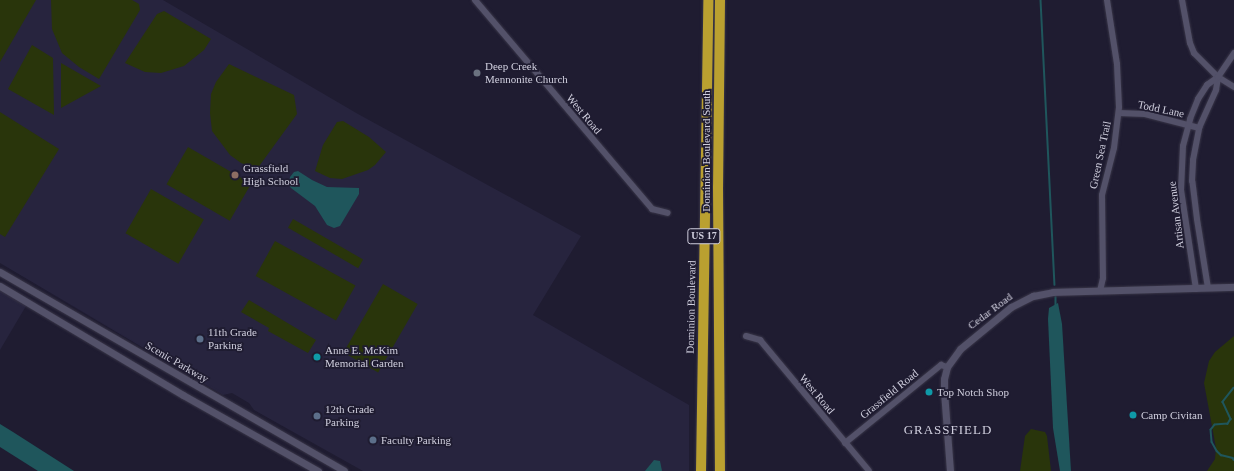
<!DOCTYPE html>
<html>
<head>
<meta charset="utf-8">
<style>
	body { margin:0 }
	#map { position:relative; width:1234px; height:471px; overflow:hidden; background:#1f1c31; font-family:Georgia,serif }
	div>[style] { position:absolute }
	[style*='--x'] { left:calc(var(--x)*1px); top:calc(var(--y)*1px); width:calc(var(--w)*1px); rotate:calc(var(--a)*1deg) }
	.built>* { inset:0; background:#27243e }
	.green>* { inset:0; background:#29350b; transform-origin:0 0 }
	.water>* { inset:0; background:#1f565c }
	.stream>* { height:1.5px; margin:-0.75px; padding:0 0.75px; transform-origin:0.75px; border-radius:0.75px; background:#1f565c }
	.roads { filter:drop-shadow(0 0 1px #393648) drop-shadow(0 0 1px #393648) }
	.minor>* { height:6px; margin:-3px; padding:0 3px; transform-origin:3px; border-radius:3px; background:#535169 }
	.tertiary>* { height:7px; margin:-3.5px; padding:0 3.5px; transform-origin:3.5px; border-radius:3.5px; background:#535169 }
	.trunk>* { height:10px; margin:-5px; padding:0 5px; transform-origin:5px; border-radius:5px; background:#baa030 }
	.dots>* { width:11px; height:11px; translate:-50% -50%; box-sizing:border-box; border:2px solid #1f1c31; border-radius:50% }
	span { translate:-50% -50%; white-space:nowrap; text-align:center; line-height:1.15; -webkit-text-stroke:3.5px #1f1c31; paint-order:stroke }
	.shield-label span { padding:1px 3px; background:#1f1c31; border:1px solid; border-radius:3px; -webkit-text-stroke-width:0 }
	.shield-label { font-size:10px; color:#d0cfde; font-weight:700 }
	.poi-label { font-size:11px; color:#d0cfde }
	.left { translate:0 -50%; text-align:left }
	.street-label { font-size:11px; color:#d0cfde }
	.quarter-label { font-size:13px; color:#d0cfde; letter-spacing:1px }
</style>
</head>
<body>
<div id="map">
	<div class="built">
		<div style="clip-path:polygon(0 0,163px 0,358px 114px,581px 236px,533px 315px,689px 405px,689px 471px,363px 471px,254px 410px,249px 403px,232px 393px,223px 395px,0 263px)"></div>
		<div style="clip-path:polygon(0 290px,26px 306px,0 350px)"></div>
	</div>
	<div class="green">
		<div style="clip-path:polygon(0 0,36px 0,0 62px)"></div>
		<div style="clip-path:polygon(51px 0,132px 0,139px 4px,140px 10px,99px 79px,79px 67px,62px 53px,52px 29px)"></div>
		<div style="clip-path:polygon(164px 11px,211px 39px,204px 50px,184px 66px,161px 73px,145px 72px,125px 63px,157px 14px)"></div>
		<div style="clip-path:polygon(32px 45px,53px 58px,54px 115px,8px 89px)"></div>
		<div style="clip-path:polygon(61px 63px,101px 86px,61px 108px)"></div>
		<div style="clip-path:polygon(229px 64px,294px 95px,297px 114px,257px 169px,241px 163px,230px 155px,212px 131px,210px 113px,211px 94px,216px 82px)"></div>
		<div style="clip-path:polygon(0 112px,59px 149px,5px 237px,0 234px)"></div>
		<div style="clip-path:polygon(343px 121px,369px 137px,386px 152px,375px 165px,368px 170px,342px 179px,330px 178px,315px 171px,323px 145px,337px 122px)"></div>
		<div style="left:188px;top:147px;width:73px;height:43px;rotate:30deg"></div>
		<div style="left:151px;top:189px;width:61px;height:51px;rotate:30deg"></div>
		<div style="left:293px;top:219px;width:81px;height:10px;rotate:30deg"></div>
		<div style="left:275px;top:241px;width:92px;height:40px;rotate:29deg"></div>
		<div style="left:383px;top:284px;width:40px;height:79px;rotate:30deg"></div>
		<div style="clip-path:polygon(249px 300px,316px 340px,308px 353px,268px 331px,269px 328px,241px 312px)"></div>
		<div style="clip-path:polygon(1234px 336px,1234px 471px,1207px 471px,1215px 459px,1216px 448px,1204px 383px,1209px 361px,1215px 352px)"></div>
		<div style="clip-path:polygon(1031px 429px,1045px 432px,1047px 436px,1051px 471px,1020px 471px,1025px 436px)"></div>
	</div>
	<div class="water">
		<div style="clip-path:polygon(298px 171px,312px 180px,327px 187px,359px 188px,359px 194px,340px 226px,334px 228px,327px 225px,315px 206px,291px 188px,289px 185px,290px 177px,294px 172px)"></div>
		<div style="clip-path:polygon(1058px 303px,1062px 324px,1071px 471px,1060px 471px,1053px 428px,1048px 319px,1049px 308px)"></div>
		<div style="clip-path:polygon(0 424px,13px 432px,74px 471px,38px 471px,0 447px)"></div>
		<div style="clip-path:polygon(654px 460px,660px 461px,662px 471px,645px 471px)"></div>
	</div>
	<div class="stream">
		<div style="--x:1041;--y:0;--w:285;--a:87.2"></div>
		<div style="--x:1056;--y:297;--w:8;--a:90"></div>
		<div style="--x:1234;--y:388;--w:18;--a:128"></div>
		<div style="--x:1223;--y:402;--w:19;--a:65"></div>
		<div style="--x:1231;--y:419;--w:6;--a:121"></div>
		<div style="--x:1228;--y:424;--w:13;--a:176"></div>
		<div style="--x:1215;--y:425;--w:6;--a:129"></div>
		<div style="--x:1211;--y:430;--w:12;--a:85"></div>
		<div style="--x:1212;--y:442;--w:10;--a:61"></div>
		<div style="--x:1217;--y:451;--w:6;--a:45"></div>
		<div style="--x:1221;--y:455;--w:12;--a:14"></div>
		<div style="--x:1233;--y:458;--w:2;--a:63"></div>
	</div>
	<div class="roads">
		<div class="minor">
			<div style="--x:475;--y:0;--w:274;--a:49.7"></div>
			<div style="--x:652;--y:209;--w:16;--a:14"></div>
			<div style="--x:1182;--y:0;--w:44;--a:79.5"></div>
			<div style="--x:1190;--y:43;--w:11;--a:68"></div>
			<div style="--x:1194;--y:53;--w:34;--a:45"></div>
			<div style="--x:1218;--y:77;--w:19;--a:32"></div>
			<div style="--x:1119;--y:113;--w:26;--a:2"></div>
			<div style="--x:1145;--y:114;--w:56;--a:14.5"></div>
			<div style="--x:1208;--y:288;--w:70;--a:-99.1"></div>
			<div style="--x:1197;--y:219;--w:38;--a:-97"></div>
			<div style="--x:1192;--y:181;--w:21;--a:-87"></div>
			<div style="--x:1193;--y:160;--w:33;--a:-79"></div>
			<div style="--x:1199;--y:128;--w:42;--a:-65.9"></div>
			<div style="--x:1216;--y:90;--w:13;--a:-81"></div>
			<div style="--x:1196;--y:289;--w:100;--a:-98.6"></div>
			<div style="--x:1181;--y:190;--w:44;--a:-87.4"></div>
			<div style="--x:1183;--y:146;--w:28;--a:-75"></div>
			<div style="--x:1190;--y:119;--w:22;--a:-68"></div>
			<div style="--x:1198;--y:99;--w:17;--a:-57"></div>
			<div style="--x:1207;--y:85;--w:14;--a:-36"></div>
			<div style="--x:1218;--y:77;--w:29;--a:-56"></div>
			<div style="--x:1100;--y:291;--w:13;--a:-77"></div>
			<div style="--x:1103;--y:278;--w:83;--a:-90.7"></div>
			<div style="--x:1102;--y:195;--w:49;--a:-75.7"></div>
			<div style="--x:1114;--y:148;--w:41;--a:-83"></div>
			<div style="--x:1119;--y:107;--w:43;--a:-92.7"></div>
			<div style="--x:1117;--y:64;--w:65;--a:-98.9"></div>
			<div style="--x:746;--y:336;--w:15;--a:16"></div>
			<div style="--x:760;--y:340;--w:170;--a:50.2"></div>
			<div style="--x:845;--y:443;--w:124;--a:-39.1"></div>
			<div style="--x:941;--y:365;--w:6;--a:18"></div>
		</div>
		<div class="tertiary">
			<div style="--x:0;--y:272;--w:397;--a:30"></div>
			<div style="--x:0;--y:286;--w:213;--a:30.8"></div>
			<div style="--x:183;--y:395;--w:155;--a:29.4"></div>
			<div style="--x:950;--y:471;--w:80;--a:-94.3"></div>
			<div style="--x:944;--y:391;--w:12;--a:-90"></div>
			<div style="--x:944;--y:379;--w:12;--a:-76"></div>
			<div style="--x:947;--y:367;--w:22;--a:-54"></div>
			<div style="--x:960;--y:349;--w:66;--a:-39.5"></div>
			<div style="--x:1011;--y:307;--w:25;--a:-27"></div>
			<div style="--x:1033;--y:296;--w:20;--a:-11"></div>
			<div style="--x:1053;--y:292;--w:181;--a:-1.6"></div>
		</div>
		<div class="trunk">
			<div style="--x:720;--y:0;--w:187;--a:90.6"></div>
			<div style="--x:718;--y:187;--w:284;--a:89.6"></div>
			<div style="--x:701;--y:471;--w:471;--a:-89.1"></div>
		</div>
	</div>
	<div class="dots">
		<div style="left:477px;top:73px;background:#6b7280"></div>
		<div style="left:235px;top:175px;background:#8d6e63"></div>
		<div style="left:200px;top:339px;background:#5c6f8a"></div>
		<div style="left:317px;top:357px;background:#0f9aa8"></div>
		<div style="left:929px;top:392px;background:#0f9aa8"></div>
		<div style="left:1133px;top:415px;background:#0f9aa8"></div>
		<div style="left:317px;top:416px;background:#5c6f8a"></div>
		<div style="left:373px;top:440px;background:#5c6f8a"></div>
	</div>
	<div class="shield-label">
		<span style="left:704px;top:236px">US 17</span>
	</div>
	<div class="poi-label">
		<span class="left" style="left:485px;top:73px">Deep Creek<br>Mennonite Church</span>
		<span class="left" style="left:243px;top:175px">Grassfield<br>High School</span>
		<span class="left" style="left:208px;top:339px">11th Grade<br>Parking</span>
		<span class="left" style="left:325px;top:357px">Anne E. McKim<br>Memorial Garden</span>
		<span class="left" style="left:937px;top:392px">Top Notch Shop</span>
		<span class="left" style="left:325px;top:416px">12th Grade<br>Parking</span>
		<span class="left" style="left:1141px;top:415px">Camp Civitan</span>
		<span class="left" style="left:381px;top:440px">Faculty Parking</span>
	</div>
	<div class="street-label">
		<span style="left:1161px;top:109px;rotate:12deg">Todd Lane</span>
		<span style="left:584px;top:114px;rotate:50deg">West Road</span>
		<span style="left:706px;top:151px;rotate:-90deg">Dominion Boulevard South</span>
		<span style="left:1100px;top:155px;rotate:-78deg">Green Sea Trail</span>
		<span style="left:1176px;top:215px;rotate:-97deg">Artisan Avenue</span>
		<span style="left:691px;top:307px;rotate:-89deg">Dominion Boulevard</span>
		<span style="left:990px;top:311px;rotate:-37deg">Cedar Road</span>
		<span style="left:177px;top:362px;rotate:30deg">Scenic Parkway</span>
		<span style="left:817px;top:394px;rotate:50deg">West Road</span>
		<span style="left:889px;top:394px;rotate:-39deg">Grassfield Road</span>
	</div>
	<div class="quarter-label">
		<span style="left:948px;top:430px">GRASSFIELD</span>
	</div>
</div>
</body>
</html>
